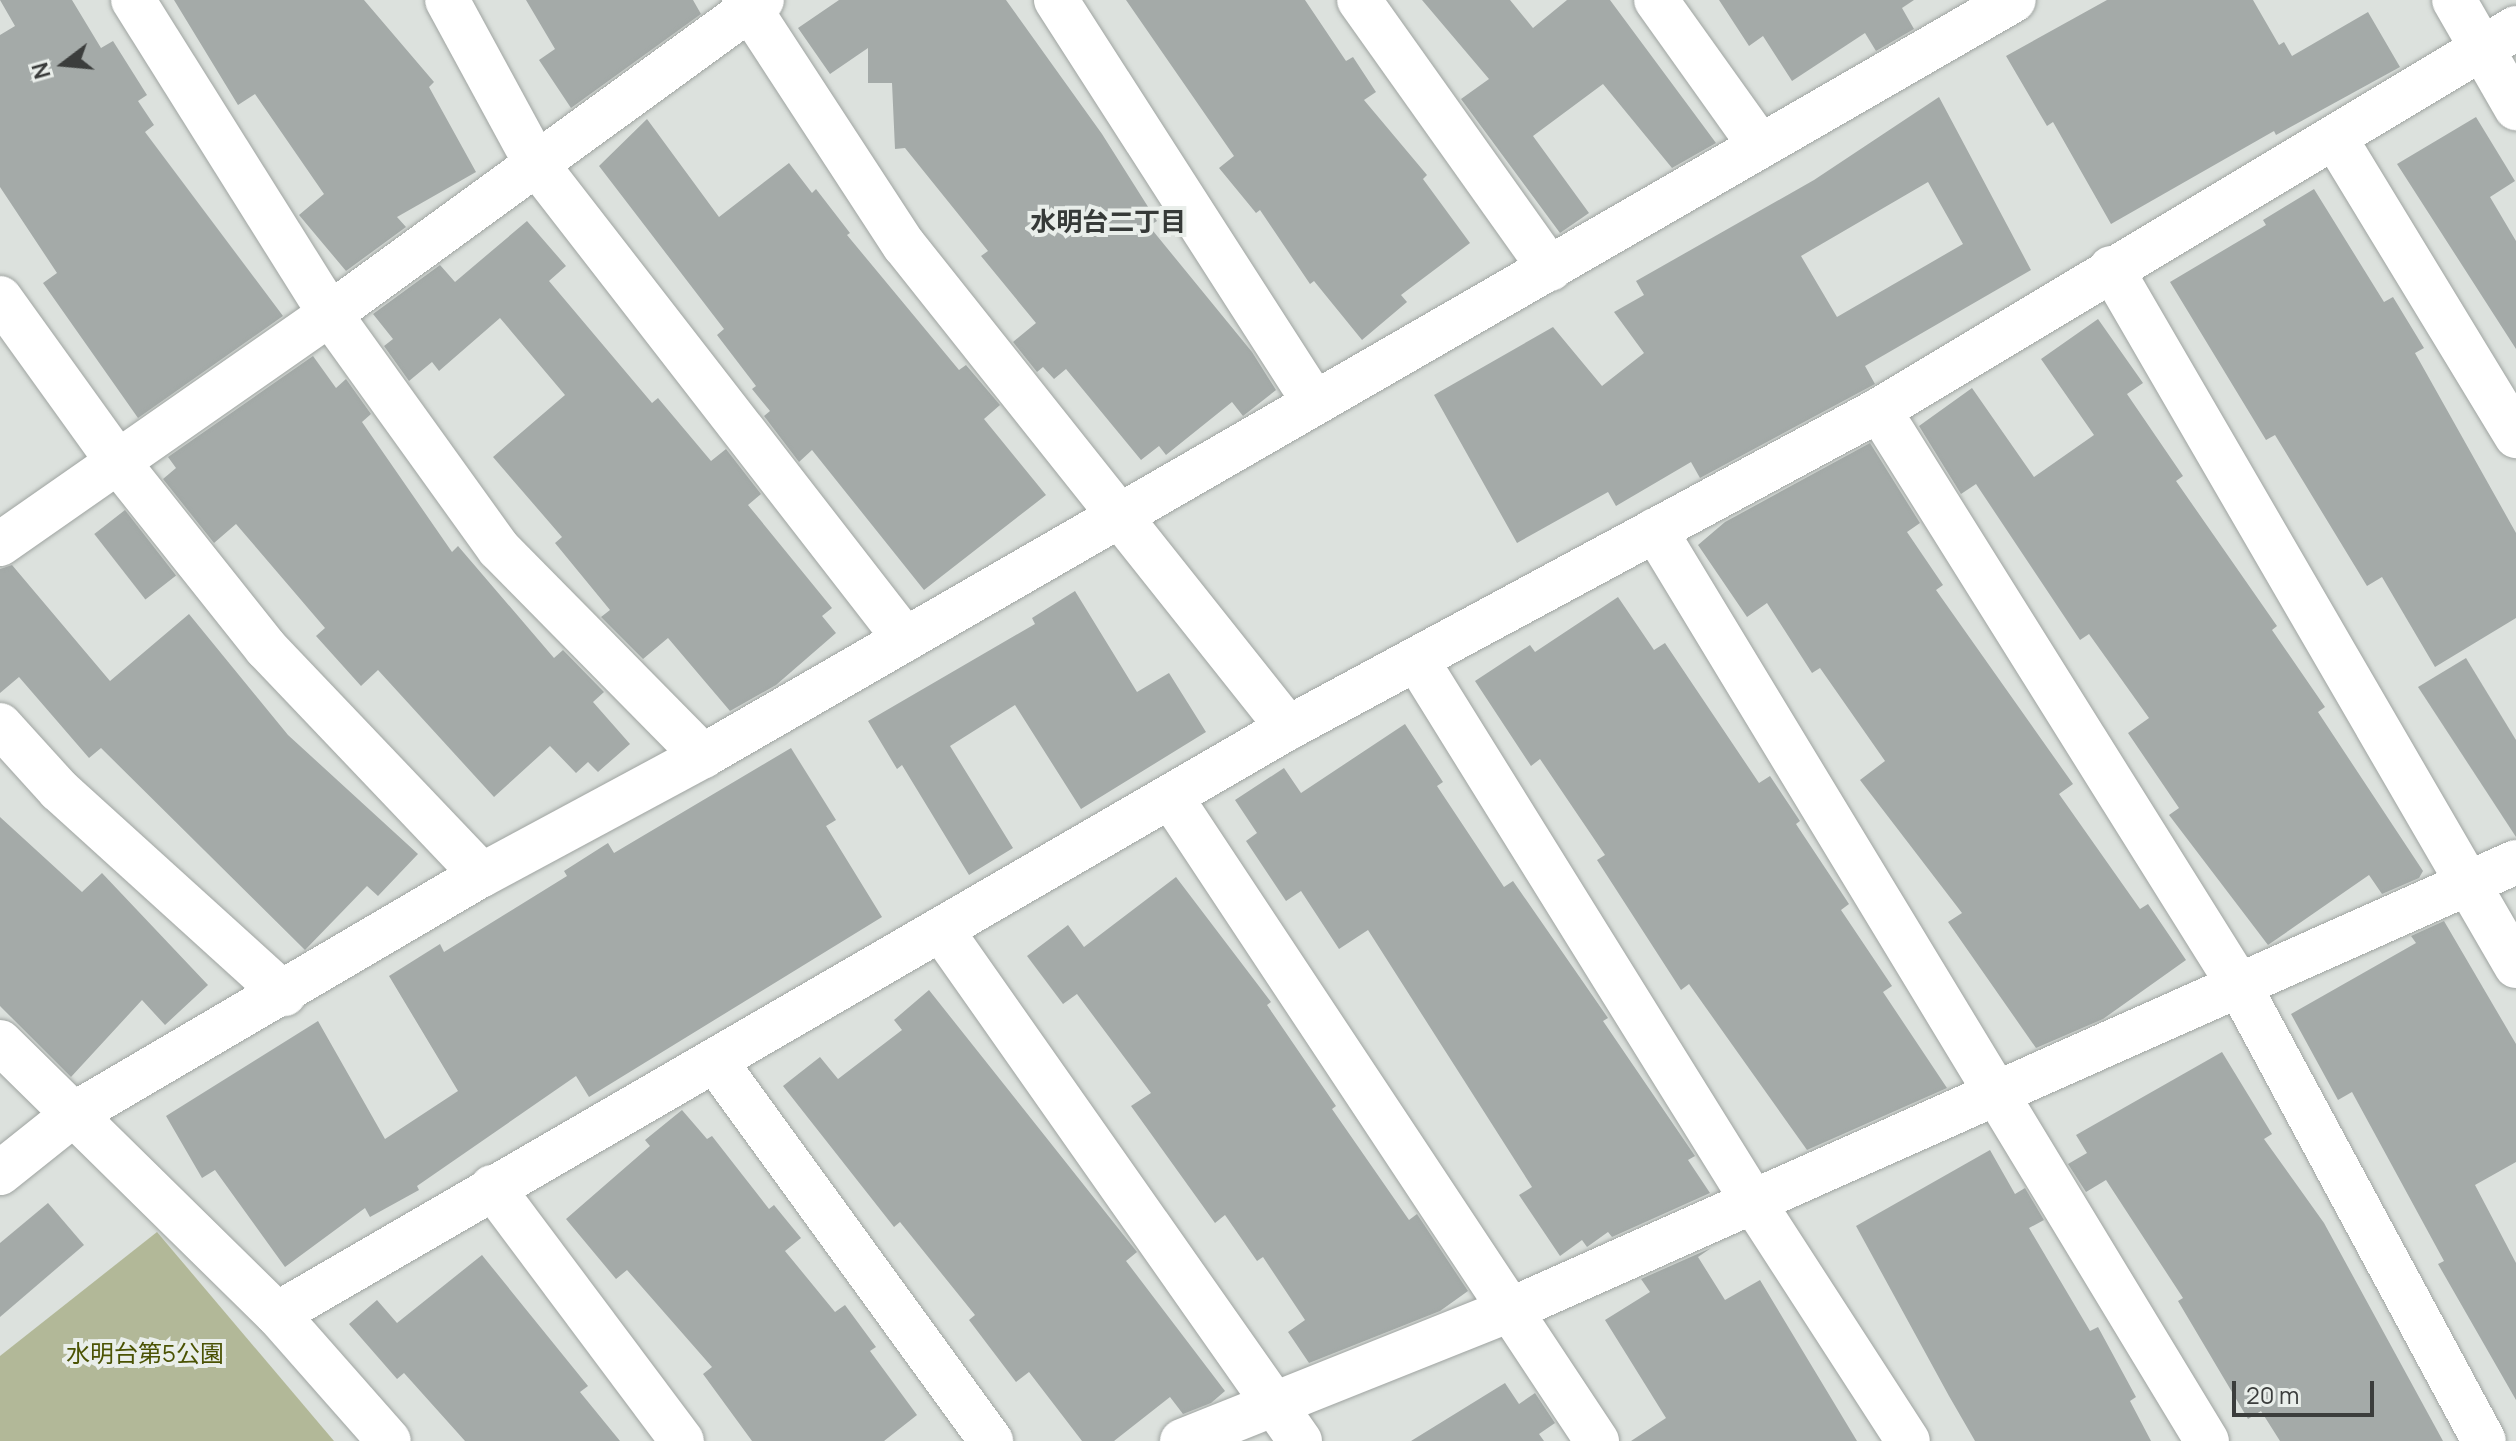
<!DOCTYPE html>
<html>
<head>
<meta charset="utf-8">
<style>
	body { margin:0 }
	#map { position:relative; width:2516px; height:1441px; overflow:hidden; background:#dce1dd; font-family:Manrope,"Noto Sans JP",sans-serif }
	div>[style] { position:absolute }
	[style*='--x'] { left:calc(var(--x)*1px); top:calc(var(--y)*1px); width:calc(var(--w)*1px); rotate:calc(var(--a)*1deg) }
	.green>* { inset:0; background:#b2b898 }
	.building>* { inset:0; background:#a4aaa8; transform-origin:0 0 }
	.roads { filter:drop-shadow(0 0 2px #9fa4a1) drop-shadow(0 0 2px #9fa4a1) }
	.street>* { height:44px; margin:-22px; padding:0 22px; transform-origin:22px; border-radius:22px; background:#fff }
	span { translate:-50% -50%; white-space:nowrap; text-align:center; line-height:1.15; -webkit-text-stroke:8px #e9eeea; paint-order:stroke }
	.park-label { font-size:24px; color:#4a5203 }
	.neighbourhood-label { font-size:26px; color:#363a38; font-weight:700 }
	.north { position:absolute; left:24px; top:24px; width:80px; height:80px; -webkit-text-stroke:6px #e9eeea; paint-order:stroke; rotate:254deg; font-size:22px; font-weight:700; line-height:32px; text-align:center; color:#3b3d3c }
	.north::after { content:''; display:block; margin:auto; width:28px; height:36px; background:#3b3d3c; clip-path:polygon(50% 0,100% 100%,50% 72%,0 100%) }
	.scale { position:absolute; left:2232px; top:1381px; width:142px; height:36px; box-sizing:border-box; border:4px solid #3b3d3c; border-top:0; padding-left:10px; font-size:24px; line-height:28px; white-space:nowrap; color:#3b3d3c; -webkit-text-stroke:6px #e9eeea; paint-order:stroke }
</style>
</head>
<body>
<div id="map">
	<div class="green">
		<div style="clip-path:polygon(157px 1232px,334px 1441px,0 1441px,0 1356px)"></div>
	</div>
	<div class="building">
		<div style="clip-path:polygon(0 0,72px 0,101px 48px,113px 41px,147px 95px,138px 101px,154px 125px,145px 132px,283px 316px,138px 418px,43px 283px,57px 273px,0 187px,0 35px,15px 26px)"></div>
		<div style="clip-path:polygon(174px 0,364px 0,434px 82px,429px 87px,476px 172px,397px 217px,406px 227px,346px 271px,299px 215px,324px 194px,255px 94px,238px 105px)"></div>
		<div style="clip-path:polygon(526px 0,693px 0,701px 14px,571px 108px,539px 60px,555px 49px)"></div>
		<div style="clip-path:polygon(839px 0,1006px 0,1102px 134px,1157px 221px,1149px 226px,1252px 352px,1276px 390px,1243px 416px,1232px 402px,1166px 455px,1159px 446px,1141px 460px,1066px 369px,1054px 379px,1043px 367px,1037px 372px,1013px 342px,1036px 323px,981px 256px,988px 251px,905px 148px,895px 149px,892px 83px,868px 83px,868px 48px,830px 74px,798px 28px)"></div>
		<div style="clip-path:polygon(1126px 0,1305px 0,1346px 61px,1353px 57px,1376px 92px,1364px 100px,1427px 175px,1423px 179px,1470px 243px,1401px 295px,1407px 302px,1362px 340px,1314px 281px,1310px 284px,1260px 210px,1256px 213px,1219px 168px,1234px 156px)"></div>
		<div style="clip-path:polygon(1422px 0,1510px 0,1533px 28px,1567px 0,1610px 0,1716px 143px,1672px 168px,1603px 84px,1533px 136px,1589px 213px,1560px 233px,1461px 99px,1489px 79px)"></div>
		<div style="clip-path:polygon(1719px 0,1914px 0,1902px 8px,1914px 29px,1876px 51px,1865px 33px,1792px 81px,1763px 36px,1749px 46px)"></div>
		<div style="clip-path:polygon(2107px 0,2253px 0,2279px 45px,2284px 42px,2292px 56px,2368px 12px,2400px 67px,2276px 135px,2274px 131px,2111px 224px,2053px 122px,2047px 126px,2006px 56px)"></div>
		<div style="clip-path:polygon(evenodd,1939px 97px,2031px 270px,1865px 366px,1875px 384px,1700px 478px,1691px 462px,1616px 506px,1608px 492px,1517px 543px,1434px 395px,1553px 327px,1602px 386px,1644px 353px,1614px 312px,1644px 295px,1636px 281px,1814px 180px,1939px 97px,1928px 182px,1963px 244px,1837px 317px,1801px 256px,1928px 182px)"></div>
		<div style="clip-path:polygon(2476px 117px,2515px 181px,2490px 197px,2516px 241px,2516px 349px,2397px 164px)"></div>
		<div style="clip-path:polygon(647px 119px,719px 217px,789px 163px,812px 193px,816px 189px,850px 233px,847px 235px,959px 370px,966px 365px,1000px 405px,984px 419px,1046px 495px,924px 590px,812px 450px,799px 462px,764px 416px,770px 411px,752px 389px,756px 386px,717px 335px,724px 329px,599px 166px)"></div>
		<div style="clip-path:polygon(2314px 189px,2384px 302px,2393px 297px,2424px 348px,2415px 353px,2516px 533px,2516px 618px,2435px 667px,2382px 577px,2367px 586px,2275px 435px,2266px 440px,2170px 282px,2266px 225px,2263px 220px)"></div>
		<div style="clip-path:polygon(527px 221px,566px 266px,549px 281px,652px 403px,658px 398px,711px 461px,726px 449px,761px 494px,748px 505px,832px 608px,822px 616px,836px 633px,776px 685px,730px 711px,668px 638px,643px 659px,601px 617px,610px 610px,555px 543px,562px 537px,493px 457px,565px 395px,500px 318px,439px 371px,432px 362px,409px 381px,384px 346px,393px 339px,373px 314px,440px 265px,455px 282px)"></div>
		<div style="clip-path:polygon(2098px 319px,2143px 383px,2127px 394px,2183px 476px,2176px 481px,2277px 626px,2272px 630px,2325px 707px,2318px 712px,2423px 871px,2419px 878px,2382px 894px,2369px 875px,2268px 945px,2169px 815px,2179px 808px,2128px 733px,2149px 718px,2089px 634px,2080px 640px,1976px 484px,1961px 494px,1919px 426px,1972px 388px,2034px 477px,2094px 435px,2041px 359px)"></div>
		<div style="clip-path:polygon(313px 356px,336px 388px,346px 379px,371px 414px,362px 422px,452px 552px,458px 546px,554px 658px,563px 650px,604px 692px,593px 702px,630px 744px,598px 772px,588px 762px,576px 773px,550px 746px,494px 797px,378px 670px,361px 686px,316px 636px,325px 628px,236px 524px,214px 543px,163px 479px,176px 468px,168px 457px)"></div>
		<div style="clip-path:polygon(1870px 443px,1920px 523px,1907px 532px,1943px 585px,1936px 590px,2073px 784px,2059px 794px,2140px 909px,2148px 904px,2186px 960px,2103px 1019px,2036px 1048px,1948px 922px,1962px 913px,1860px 780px,1885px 761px,1820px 668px,1812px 673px,1767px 603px,1747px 617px,1698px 545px,1725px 522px)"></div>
		<div style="left:125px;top:510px;width:83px;height:39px;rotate:52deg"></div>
		<div style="clip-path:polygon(12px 565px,110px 681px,189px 614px,288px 735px,418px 854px,378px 896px,367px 886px,305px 950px,101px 748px,89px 758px,19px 677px,0 693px,0 569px)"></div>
		<div style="clip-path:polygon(1075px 591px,1137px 692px,1169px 673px,1206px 732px,1081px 809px,1015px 705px,950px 746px,1013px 848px,969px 875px,902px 765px,897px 769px,868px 721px,1035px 624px,1032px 618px)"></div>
		<div style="clip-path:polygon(1618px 597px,1654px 650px,1665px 643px,1759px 783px,1770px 776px,1800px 821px,1796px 824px,1849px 904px,1841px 910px,1892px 986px,1883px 992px,1947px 1088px,1807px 1150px,1689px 984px,1681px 990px,1597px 860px,1605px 855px,1540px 759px,1531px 766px,1475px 681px,1530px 645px,1535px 652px)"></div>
		<div style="clip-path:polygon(2466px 658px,2516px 740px,2516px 837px,2418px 687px)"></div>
		<div style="clip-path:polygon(1405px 724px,1443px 782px,1437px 786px,1504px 887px,1513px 881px,1608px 1018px,1603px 1021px,1695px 1156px,1688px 1160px,1710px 1193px,1612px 1237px,1608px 1232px,1587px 1247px,1582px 1240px,1560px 1256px,1519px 1195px,1532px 1187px,1368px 930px,1339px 949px,1301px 891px,1286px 901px,1246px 841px,1257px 833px,1235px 800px,1284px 768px,1301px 793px)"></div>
		<div style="clip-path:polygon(791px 748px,836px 820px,826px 826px,882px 917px,589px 1097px,576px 1076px,417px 1186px,419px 1190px,370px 1217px,365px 1208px,285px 1267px,215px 1170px,202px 1178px,166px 1116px,318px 1021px,385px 1139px,458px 1091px,389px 976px,440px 944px,444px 952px,567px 876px,564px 871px,608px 843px,614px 853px)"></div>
		<div style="clip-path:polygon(0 817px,82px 892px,102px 873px,208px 985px,165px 1025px,142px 1000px,71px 1077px,0 1006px)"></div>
		<div style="clip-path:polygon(1176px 877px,1271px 1002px,1267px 1005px,1336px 1106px,1332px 1109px,1409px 1220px,1417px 1214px,1468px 1291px,1440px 1311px,1309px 1363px,1288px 1332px,1305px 1320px,1263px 1257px,1257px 1261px,1225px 1215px,1215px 1223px,1131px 1106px,1151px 1093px,1077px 994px,1063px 1004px,1027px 956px,1068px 925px,1084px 947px)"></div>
		<div style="clip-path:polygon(2444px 921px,2516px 1044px,2516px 1162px,2475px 1185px,2516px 1263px,2516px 1400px,2438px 1264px,2444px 1261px,2352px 1092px,2338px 1100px,2291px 1014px,2416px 943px,2411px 936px)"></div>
		<div style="clip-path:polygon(929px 990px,1137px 1252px,1126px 1261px,1225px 1391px,1211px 1403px,1183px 1414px,1170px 1397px,1114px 1441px,1082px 1441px,1029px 1372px,1016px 1382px,969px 1320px,975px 1315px,900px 1222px,894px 1227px,783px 1086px,820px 1057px,838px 1079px,902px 1030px,894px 1020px)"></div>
		<div style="clip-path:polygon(2222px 1052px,2272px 1134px,2264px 1139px,2324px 1223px,2443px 1441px,2280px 1441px,2261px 1411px,2248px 1419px,2178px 1301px,2183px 1298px,2106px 1180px,2086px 1192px,2068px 1164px,2087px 1153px,2076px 1135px)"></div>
		<div style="clip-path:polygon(682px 1110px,707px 1139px,712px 1136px,769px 1209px,774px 1205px,801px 1238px,785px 1251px,835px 1312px,845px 1305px,876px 1347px,870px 1351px,917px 1415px,884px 1441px,752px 1441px,703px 1374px,712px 1367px,627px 1270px,616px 1279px,566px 1219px,650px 1146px,645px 1140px)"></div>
		<div style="clip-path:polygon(1990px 1150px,2015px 1194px,2025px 1188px,2044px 1220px,2029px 1228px,2090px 1331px,2098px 1327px,2136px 1397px,2130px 1401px,2151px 1441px,1975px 1441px,1949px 1396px,1856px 1226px)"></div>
		<div style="clip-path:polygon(48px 1203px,84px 1245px,0 1317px,0 1243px)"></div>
		<div style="clip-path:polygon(1711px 1248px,1698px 1257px,1725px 1300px,1760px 1280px,1857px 1441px,1631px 1441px,1666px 1418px,1605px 1320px,1650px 1292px,1641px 1279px)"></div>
		<div style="clip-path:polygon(482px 1255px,588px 1386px,580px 1392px,620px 1441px,465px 1441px,404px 1373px,397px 1379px,349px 1324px,377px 1300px,397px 1323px)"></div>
		<div style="clip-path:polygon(1505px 1383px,1519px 1404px,1535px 1393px,1555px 1423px,1539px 1434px,1544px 1441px,1411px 1441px)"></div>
	</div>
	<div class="roads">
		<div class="street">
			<div style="--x:133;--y:0;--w:371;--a:57.9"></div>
			<div style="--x:330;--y:314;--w:289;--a:54.3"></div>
			<div style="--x:499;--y:549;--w:291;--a:45.4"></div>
			<div style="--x:447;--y:0;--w:184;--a:61.5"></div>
			<div style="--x:535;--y:162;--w:604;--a:52.2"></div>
			<div style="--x:744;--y:0;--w:293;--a:56.9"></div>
			<div style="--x:904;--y:245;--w:617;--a:51.51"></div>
			<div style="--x:1056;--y:0;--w:478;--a:57.3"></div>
			<div style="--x:1359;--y:0;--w:330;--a:54.6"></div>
			<div style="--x:1656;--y:0;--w:179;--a:54.5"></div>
			<div style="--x:2454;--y:0;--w:125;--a:60.1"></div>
			<div style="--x:2335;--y:138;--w:349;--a:58.7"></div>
			<div style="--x:2111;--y:268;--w:807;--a:59.88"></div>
			<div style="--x:0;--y:298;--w:202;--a:54.3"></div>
			<div style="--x:118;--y:462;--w:238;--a:51.5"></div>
			<div style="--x:266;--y:648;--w:313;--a:46.4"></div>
			<div style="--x:1879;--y:410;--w:681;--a:57.97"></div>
			<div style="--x:2240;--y:987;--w:515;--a:61.74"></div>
			<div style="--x:1655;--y:530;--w:1065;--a:58.79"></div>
			<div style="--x:0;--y:544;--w:402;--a:-34.9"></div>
			<div style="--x:330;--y:314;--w:534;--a:-36.01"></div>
			<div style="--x:1418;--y:662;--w:637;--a:58.16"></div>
			<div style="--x:1754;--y:1203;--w:283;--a:57.1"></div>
			<div style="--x:0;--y:725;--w:88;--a:47.8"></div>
			<div style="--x:59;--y:790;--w:304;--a:42.2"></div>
			<div style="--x:1172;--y:799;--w:770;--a:56.5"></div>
			<div style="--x:942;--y:931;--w:623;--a:54.93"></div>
			<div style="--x:0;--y:1042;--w:388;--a:44.5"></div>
			<div style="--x:277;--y:1314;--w:169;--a:48.6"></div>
			<div style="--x:715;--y:1061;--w:470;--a:54"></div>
			<div style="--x:0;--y:1173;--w:95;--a:-38.6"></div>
			<div style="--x:74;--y:1114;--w:473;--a:-30.4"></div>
			<div style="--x:482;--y:875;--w:251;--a:-28.3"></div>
			<div style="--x:703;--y:756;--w:1513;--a:-29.97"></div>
			<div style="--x:492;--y:1187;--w:317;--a:53.2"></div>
			<div style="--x:277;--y:1314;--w:1169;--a:-30.1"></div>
			<div style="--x:1288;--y:728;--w:671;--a:-28.28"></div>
			<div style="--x:1879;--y:410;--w:743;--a:-30.95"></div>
			<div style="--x:1182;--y:1441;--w:355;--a:-21.8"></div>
			<div style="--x:1512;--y:1309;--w:1099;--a:-24"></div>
		</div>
	</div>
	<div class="park-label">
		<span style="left:145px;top:1353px">水明台第5公園</span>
	</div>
	<div class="neighbourhood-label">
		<span style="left:1108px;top:222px">水明台二丁目</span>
	</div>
	<div class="north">N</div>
	<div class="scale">20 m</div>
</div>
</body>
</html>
